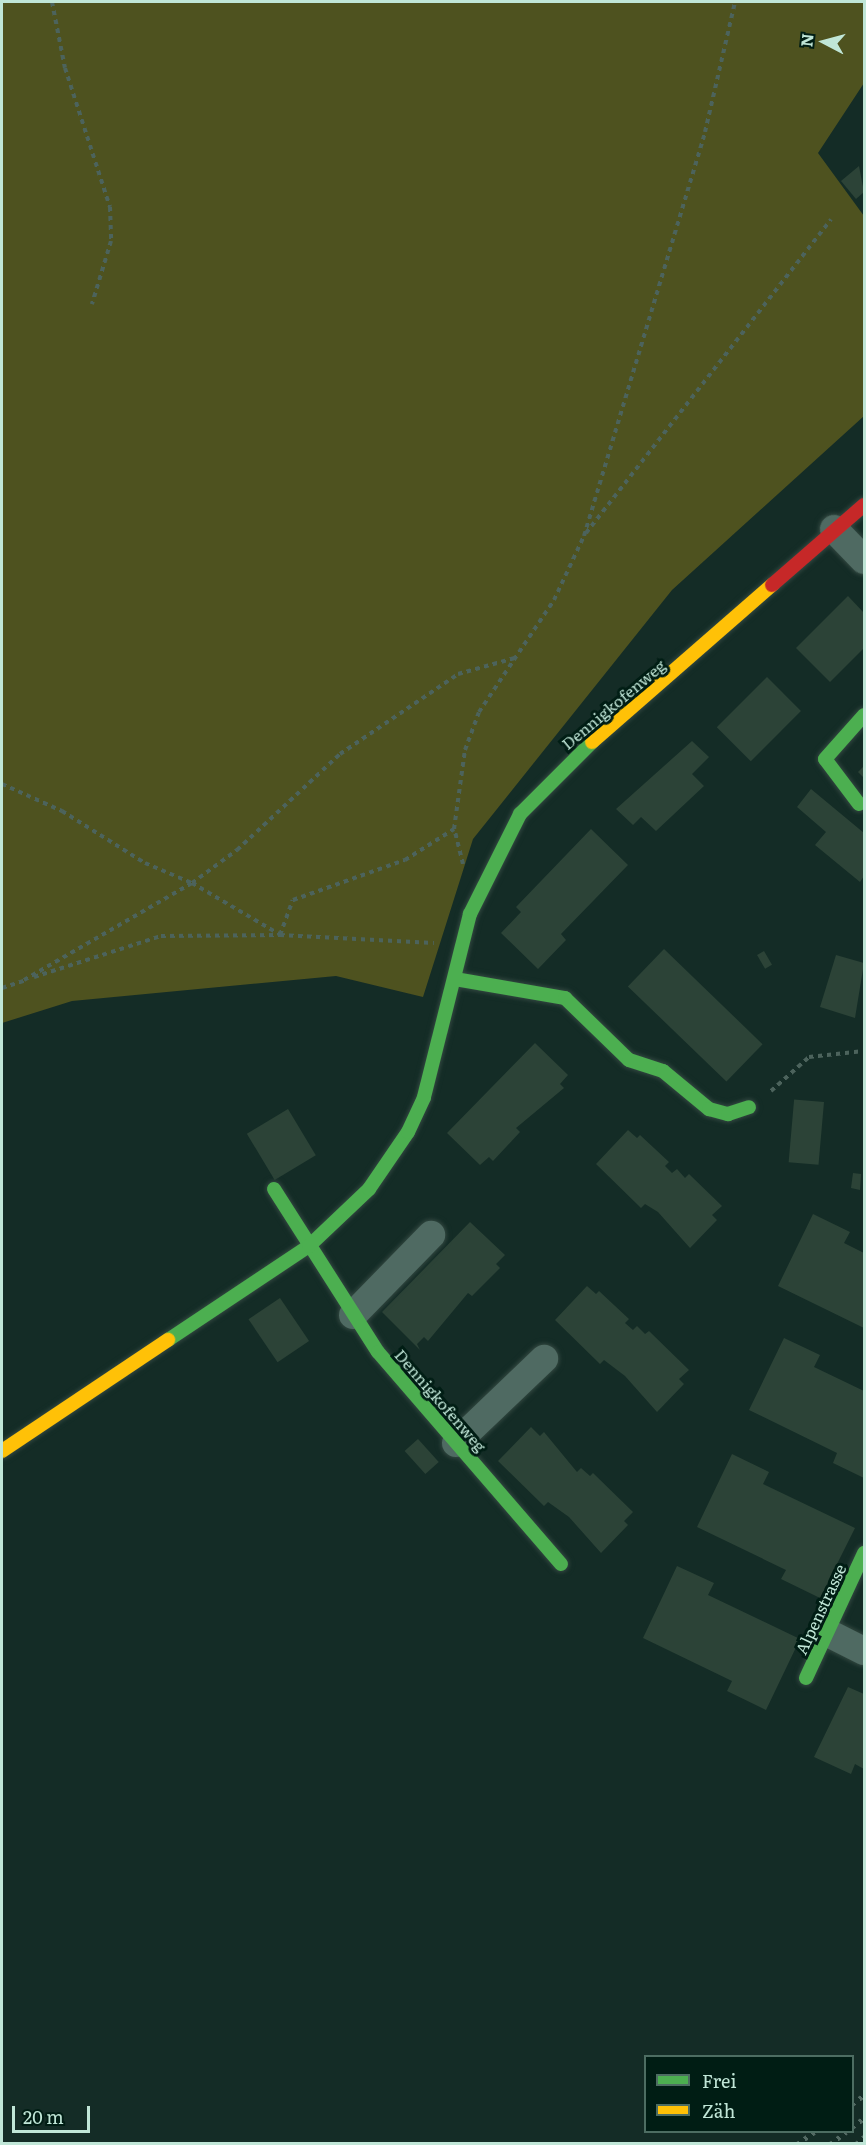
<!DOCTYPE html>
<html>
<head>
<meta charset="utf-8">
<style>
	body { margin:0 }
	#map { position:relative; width:866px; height:2145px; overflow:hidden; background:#142c26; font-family:Literata,serif }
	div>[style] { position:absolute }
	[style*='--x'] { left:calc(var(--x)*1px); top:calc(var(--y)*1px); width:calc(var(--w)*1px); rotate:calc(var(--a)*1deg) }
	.green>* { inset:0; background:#4e521f }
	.building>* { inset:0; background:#2c4337; transform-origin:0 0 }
	.path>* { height:4px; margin-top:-2px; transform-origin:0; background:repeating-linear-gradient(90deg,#4c635c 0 4.5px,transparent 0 9px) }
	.roads { filter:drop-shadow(0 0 2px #324740) drop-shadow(0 0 2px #324740) }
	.street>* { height:28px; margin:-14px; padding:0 14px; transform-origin:14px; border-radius:14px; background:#4f6a62 }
	.fast>* { height:14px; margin:-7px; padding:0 7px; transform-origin:7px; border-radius:7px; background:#4caf50 }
	.slow>* { height:14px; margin:-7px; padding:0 7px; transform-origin:7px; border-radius:7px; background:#ffc107 }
	.jam>* { height:14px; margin:-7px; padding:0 7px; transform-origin:7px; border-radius:7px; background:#c62828 }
	.rail>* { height:4.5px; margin-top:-2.25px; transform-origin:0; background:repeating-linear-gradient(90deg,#536a63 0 3px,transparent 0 9px) }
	span { translate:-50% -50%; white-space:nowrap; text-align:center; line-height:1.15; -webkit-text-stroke:6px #001d14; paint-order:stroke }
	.street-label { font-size:16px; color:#c0e6d7 }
	.frame { position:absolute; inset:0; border:3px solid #c0e6d7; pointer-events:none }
	.legend { position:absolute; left:644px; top:2055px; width:210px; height:78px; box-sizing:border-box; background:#001d14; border:2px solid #4d6d62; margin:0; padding:8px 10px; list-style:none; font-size:18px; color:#c0e6d7 }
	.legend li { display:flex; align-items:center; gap:12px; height:30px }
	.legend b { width:30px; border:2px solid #4d6d62 }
	.north { position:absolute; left:794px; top:12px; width:60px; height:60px; -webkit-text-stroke:4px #001d14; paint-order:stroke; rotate:276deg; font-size:16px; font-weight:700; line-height:24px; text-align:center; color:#c0e6d7 }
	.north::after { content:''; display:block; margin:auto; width:21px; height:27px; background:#c0e6d7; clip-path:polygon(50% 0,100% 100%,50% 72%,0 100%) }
	.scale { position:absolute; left:12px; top:2106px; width:78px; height:27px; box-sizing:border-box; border:3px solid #c0e6d7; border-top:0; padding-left:8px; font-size:18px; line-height:21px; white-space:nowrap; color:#c0e6d7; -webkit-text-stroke:4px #001d14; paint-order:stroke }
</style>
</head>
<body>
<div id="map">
	<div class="green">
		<div style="clip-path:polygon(2px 2px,864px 2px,864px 83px,818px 153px,864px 216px,864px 416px,672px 590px,473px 839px,423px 997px,336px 976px,72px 1001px,2px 1023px)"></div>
	</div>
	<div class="building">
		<div style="clip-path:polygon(859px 166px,864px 192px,856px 199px,841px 181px)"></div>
		<div style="clip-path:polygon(848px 596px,864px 613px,864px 648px,830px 682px,796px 648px)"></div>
		<div style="left:767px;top:677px;width:48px;height:71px;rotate:45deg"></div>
		<div style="clip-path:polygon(692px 741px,709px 757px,692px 774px,704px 786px,656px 831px,641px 817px,633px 825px,616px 809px)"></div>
		<div style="clip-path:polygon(864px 766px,864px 778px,858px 772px)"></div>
		<div style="clip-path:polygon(811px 789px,864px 833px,864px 876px,860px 882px,815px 845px,826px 832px,797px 807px)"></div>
		<div style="clip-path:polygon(591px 829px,628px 865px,561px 934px,566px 940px,538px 969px,501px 933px,521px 912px,516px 907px)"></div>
		<div style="left:664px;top:949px;width:137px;height:52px;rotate:44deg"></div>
		<div style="left:764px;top:951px;width:16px;height:8px;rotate:60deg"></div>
		<div style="clip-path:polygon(836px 955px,864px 963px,855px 1018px,820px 1007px)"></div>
		<div style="clip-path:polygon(535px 1043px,568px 1075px,560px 1084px,564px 1088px,516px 1128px,520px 1132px,493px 1161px,489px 1157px,480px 1165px,447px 1133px)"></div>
		<div style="left:824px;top:1102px;width:63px;height:30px;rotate:95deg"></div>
		<div style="left:288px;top:1109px;width:54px;height:48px;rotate:59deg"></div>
		<div style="clip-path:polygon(628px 1130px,637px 1138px,640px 1135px,669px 1162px,665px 1166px,672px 1173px,677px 1169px,685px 1178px,689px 1174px,722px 1206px,712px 1215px,717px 1220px,690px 1248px,658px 1212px,645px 1204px,641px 1208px,596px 1164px)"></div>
		<div style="clip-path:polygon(853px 1173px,861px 1174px,860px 1190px,851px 1188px)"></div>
		<div style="clip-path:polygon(813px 1214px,850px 1232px,844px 1243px,864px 1253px,864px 1328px,778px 1286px)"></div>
		<div style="clip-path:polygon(470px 1222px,505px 1255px,496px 1264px,500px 1268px,472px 1296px,468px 1293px,428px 1341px,424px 1337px,417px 1344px,420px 1350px,382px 1312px)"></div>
		<div style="clip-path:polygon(587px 1286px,596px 1294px,599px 1291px,629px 1319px,625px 1323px,633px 1330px,637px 1326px,645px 1334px,649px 1331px,689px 1370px,679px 1379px,684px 1384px,657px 1412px,625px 1376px,604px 1360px,600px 1364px,555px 1320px)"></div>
		<div style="left:280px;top:1298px;width:52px;height:38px;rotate:56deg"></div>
		<div style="clip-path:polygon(784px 1338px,820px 1355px,814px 1367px,864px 1391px,864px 1478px,833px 1463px,837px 1453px,749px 1410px)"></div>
		<div style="clip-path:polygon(531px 1427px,540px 1436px,544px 1432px,577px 1472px,581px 1468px,590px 1476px,593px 1473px,633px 1512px,624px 1521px,628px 1525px,601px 1553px,569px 1517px,548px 1502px,544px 1506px,498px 1461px)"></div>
		<div style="left:418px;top:1439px;width:31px;height:18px;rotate:48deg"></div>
		<div style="clip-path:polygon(732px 1454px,769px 1472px,763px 1484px,855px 1528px,820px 1598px,781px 1579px,786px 1570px,697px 1527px)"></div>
		<div style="clip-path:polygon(677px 1566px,714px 1583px,708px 1595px,800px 1639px,766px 1710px,727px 1691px,732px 1681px,643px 1638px)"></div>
		<div style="clip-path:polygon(848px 1687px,864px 1694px,864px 1769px,855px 1764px,851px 1774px,814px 1757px)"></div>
	</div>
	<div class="path">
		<div style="--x:52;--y:2;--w:67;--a:78.9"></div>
		<div style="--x:65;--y:68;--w:146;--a:72.1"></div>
		<div style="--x:110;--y:207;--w:34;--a:88"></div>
		<div style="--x:111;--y:241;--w:66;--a:106.8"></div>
		<div style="--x:586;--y:533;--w:398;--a:-52"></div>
		<div style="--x:2;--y:784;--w:66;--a:24.2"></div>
		<div style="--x:62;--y:811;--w:98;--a:32.1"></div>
		<div style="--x:145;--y:863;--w:51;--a:23.1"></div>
		<div style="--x:192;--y:883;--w:101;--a:30.4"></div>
		<div style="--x:463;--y:864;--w:36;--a:-104"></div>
		<div style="--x:454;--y:829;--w:80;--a:-82.1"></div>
		<div style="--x:465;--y:750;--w:40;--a:-69.8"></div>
		<div style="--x:479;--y:712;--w:135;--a:-56.2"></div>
		<div style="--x:554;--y:600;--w:71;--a:-64.9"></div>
		<div style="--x:584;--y:536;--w:422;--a:-73.3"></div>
		<div style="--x:705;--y:132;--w:133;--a:-77"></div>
		<div style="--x:280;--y:935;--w:37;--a:-70"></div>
		<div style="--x:293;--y:900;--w:119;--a:-19.7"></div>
		<div style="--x:405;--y:860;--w:58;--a:-32.3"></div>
		<div style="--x:34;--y:977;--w:133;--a:-17.9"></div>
		<div style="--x:161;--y:936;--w:119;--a:-0.5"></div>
		<div style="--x:280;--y:935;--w:154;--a:3"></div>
		<div style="--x:24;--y:980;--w:194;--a:-30"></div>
		<div style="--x:192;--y:883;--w:56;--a:-36.3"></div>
		<div style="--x:237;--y:850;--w:141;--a:-43"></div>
		<div style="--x:340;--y:754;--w:143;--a:-34.1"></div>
		<div style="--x:458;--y:674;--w:59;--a:-15.7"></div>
		<div style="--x:2;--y:988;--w:26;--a:-18"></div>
		<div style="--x:771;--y:1091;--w:51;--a:-41.8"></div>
		<div style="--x:809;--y:1057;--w:55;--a:-6.2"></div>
	</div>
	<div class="roads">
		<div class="street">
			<div style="--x:834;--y:529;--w:43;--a:45.9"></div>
			<div style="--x:353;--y:1315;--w:112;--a:-45.7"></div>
			<div style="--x:456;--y:1443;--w:122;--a:-43.7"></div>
			<div style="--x:828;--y:1633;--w:40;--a:26.6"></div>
		</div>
		<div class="fast">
			<div style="--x:859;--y:804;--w:56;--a:-127.1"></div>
			<div style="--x:825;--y:759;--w:59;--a:-48.4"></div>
			<div style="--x:455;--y:979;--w:112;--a:9.8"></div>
			<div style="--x:565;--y:998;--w:89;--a:44.1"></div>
			<div style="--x:629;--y:1060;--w:36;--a:18"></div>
			<div style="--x:663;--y:1071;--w:60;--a:39.6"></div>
			<div style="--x:709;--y:1109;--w:20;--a:15"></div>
			<div style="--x:728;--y:1114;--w:22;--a:-18"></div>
			<div style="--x:274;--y:1189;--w:193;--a:57.5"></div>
			<div style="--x:378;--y:1352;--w:280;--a:49.2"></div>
			<div style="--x:168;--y:1340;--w:169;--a:-33.7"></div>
			<div style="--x:309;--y:1246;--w:83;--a:-43.5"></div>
			<div style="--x:369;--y:1189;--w:69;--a:-55.6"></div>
			<div style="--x:408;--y:1132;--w:38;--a:-65"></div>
			<div style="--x:424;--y:1097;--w:189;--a:-75.9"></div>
			<div style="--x:470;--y:914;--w:112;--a:-63.4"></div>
			<div style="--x:520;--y:814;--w:102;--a:-45"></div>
			<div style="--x:806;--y:1678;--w:138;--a:-65.1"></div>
		</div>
		<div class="slow">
			<div style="--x:592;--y:742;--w:239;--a:-41.1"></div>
			<div style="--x:2;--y:1451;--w:200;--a:-33.8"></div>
		</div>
		<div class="jam">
			<div style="--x:772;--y:585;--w:122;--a:-41"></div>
		</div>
	</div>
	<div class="rail">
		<div style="--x:852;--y:2104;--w:15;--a:-37"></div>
		<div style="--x:852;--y:2127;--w:15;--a:-37"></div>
		<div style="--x:797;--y:2144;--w:21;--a:-35"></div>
		<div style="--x:830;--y:2144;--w:20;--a:-37"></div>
		<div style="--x:856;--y:2144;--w:11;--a:-41"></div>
	</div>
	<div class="street-label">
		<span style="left:613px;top:704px;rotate:-40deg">Dennigkofenweg</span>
		<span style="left:441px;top:1400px;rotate:49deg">Dennigkofenweg</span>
		<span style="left:820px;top:1609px;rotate:-65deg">Alpenstrasse</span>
	</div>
	<div class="frame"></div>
	<ul class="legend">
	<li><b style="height:8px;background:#4caf50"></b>Frei</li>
	<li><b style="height:8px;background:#ffc107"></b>Zäh</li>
	</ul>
	<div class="north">N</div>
	<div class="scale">20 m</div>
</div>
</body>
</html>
